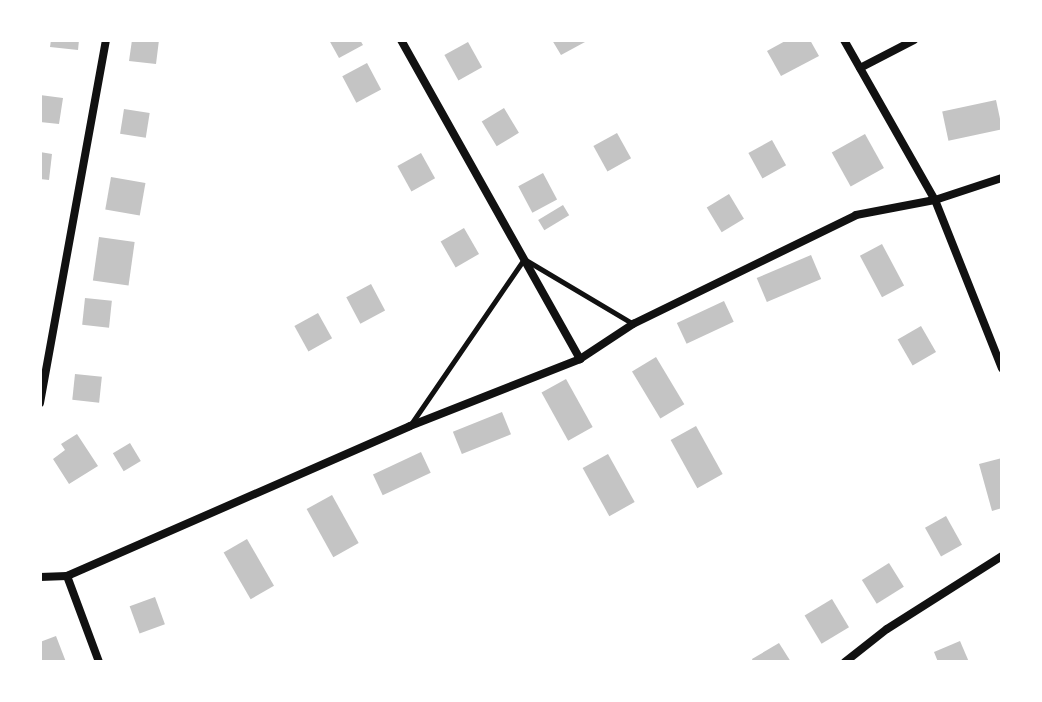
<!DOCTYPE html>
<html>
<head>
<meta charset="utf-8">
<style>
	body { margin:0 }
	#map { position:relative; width:1042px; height:702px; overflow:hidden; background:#fff; font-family:"Noto Sans",sans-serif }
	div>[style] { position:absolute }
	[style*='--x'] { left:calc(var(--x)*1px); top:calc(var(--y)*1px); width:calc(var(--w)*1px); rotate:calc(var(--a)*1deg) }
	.building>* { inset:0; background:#c4c4c4; transform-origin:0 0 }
	.service>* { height:5px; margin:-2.5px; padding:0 2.5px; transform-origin:2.5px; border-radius:2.5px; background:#111 }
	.minor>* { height:8px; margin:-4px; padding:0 4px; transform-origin:4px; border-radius:4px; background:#111 }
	span { translate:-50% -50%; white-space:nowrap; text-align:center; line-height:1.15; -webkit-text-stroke:8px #fff; paint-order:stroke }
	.frame { position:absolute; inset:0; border:42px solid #fff; pointer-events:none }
</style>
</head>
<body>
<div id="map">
	<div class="building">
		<div style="clip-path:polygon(51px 40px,79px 40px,78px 50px,50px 47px)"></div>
		<div style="clip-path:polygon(132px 40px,159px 40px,156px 64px,129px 61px)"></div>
		<div style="clip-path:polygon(329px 40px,360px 40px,363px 45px,339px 58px)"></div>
		<div style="clip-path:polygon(552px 40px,584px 40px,585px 42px,561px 55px)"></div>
		<div style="clip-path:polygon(787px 40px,810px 40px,819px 56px,781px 76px,767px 51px)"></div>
		<div style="left:468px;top:42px;width:29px;height:27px;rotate:61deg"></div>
		<div style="left:367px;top:63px;width:30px;height:28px;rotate:62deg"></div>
		<div style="clip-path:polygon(40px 95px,63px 98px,59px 124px,40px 122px)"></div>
		<div style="left:996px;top:100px;width:30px;height:55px;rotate:78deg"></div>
		<div style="left:504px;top:108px;width:29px;height:26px;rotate:59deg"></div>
		<div style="left:124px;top:109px;width:26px;height:25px;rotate:9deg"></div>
		<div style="left:617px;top:133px;width:29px;height:27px;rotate:61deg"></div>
		<div style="left:865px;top:134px;width:39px;height:38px;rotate:61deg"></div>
		<div style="left:772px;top:140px;width:29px;height:27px;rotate:61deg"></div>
		<div style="clip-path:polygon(40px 152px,52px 154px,49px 180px,40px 179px)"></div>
		<div style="left:421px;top:153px;width:29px;height:27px;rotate:61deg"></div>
		<div style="left:543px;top:173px;width:30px;height:28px;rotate:62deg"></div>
		<div style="left:111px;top:177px;width:35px;height:33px;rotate:10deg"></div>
		<div style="left:729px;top:194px;width:29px;height:26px;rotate:59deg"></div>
		<div style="left:563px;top:205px;width:12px;height:29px;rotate:59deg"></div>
		<div style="left:464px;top:228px;width:30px;height:27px;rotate:60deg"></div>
		<div style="left:99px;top:237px;width:36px;height:44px;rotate:8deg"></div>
		<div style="left:882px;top:244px;width:47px;height:25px;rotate:62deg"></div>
		<div style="left:811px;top:255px;width:26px;height:59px;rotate:67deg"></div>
		<div style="left:371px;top:284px;width:30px;height:28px;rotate:62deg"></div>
		<div style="left:85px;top:298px;width:27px;height:27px;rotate:6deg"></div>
		<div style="left:724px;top:301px;width:23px;height:52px;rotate:65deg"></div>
		<div style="left:318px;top:313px;width:29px;height:27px;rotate:61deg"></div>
		<div style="left:921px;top:326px;width:30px;height:27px;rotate:60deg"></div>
		<div style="left:656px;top:357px;width:55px;height:28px;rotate:59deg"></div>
		<div style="left:75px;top:374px;width:27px;height:26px;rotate:6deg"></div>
		<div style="left:566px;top:379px;width:55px;height:28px;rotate:61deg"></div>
		<div style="left:502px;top:412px;width:24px;height:53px;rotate:68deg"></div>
		<div style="left:696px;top:426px;width:55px;height:29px;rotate:61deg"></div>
		<div style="clip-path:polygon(77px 434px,98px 466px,69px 484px,53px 459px,65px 450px,61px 444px)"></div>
		<div style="left:130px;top:443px;width:21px;height:20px;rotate:59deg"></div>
		<div style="left:421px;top:452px;width:23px;height:53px;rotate:65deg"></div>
		<div style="left:608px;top:454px;width:55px;height:29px;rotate:61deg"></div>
		<div style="clip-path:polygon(1002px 458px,1002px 508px,992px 511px,979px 464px)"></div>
		<div style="left:332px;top:495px;width:55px;height:29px;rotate:61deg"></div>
		<div style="left:946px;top:516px;width:33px;height:24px;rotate:61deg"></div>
		<div style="left:247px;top:539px;width:54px;height:27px;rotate:60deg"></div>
		<div style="left:889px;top:563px;width:28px;height:32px;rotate:58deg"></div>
		<div style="left:155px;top:597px;width:29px;height:27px;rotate:70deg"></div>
		<div style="left:832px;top:599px;width:33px;height:32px;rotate:59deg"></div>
		<div style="clip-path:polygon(56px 636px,66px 662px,40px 662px,40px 642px)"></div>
		<div style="clip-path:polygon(960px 641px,969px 662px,938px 662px,934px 652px)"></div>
		<div style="clip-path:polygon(779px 643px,791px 662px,753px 662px,752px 659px)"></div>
	</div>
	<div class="service">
		<div style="--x:411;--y:424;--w:200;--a:-55.6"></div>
		<div style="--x:524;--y:259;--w:126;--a:30.7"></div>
	</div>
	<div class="minor">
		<div style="--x:401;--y:40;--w:366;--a:60.7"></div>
		<div style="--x:844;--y:40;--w:184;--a:60.4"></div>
		<div style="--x:935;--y:200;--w:181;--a:68.3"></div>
		<div style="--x:860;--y:68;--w:61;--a:-27.4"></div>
		<div style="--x:40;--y:403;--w:369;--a:-79.7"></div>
		<div style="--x:67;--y:576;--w:374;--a:-23.6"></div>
		<div style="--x:410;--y:426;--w:183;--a:-21.5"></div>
		<div style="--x:580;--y:359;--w:64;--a:-33.4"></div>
		<div style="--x:633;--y:324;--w:248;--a:-26"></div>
		<div style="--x:856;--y:215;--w:80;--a:-10.8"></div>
		<div style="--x:935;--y:200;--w:71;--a:-18.2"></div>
		<div style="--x:40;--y:577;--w:27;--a:-2"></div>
		<div style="--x:67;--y:576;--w:92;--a:69.6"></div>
		<div style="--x:845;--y:662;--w:53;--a:-38.2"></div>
		<div style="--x:887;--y:629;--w:136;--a:-32.4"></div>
	</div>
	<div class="frame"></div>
</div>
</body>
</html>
